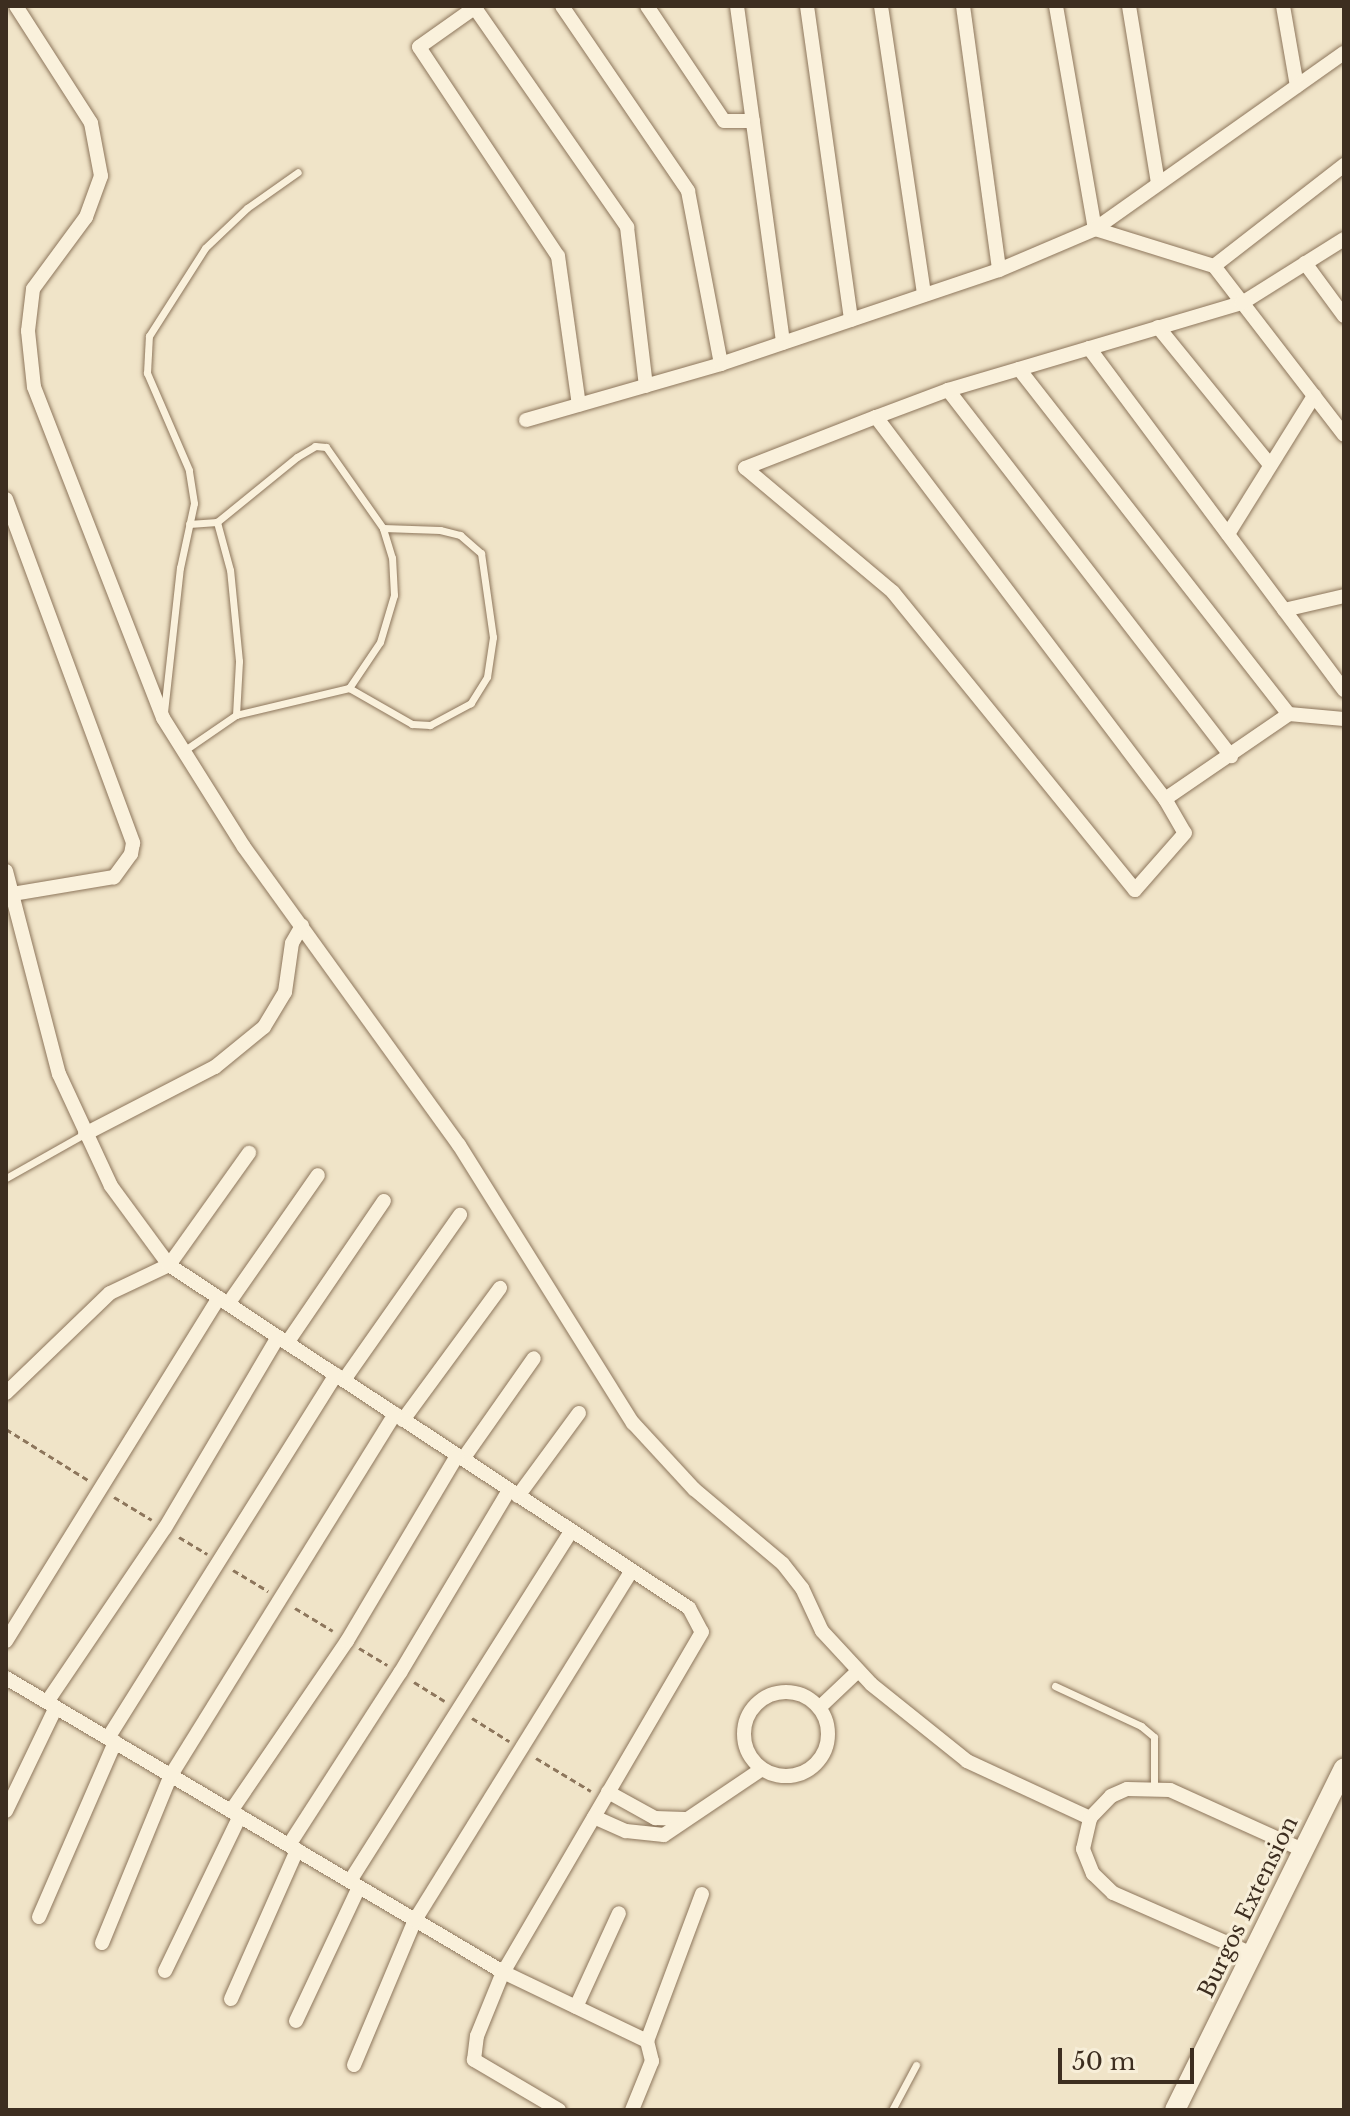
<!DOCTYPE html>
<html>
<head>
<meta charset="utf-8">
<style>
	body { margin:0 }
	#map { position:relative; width:1350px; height:2116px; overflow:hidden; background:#f0e4c8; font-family:"Libre Baskerville",serif }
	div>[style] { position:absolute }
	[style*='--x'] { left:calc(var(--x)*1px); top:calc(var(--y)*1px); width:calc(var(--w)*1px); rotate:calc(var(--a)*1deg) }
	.path>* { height:3px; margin-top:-1.5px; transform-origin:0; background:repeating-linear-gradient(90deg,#8d765c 0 6px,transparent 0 10px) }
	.roads { filter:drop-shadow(0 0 2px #8d765c) drop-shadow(0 0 2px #8d765c) }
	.lane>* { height:7px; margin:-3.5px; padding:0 3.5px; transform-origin:3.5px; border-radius:3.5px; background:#faf1dc }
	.street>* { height:14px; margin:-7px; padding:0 7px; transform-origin:7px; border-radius:7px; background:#faf1dc }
	.street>.ring { margin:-7px; padding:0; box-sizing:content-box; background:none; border:14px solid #faf1dc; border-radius:50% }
	.secondary>* { height:20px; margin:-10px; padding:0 10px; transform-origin:10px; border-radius:10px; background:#faf1dc }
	span { translate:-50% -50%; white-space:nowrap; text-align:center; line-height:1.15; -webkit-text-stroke:6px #f7eed8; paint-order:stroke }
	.street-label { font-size:22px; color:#3d2e20 }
	.frame { position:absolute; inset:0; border:8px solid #3d2e20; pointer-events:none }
	.scale { position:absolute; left:1058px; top:2048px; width:136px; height:36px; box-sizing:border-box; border:4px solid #3d2e20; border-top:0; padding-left:10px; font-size:24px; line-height:28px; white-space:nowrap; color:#3d2e20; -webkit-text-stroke:6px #f7eed8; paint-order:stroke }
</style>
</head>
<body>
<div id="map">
	<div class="path">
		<div style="--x:6;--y:1429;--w:97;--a:31.9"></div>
		<div style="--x:114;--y:1497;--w:44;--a:31.2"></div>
		<div style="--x:179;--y:1537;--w:33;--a:31"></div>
		<div style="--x:233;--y:1570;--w:41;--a:31"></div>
		<div style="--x:295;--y:1608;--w:44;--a:31.2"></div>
		<div style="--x:359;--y:1648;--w:33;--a:31"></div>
		<div style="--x:414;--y:1682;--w:36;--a:32"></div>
		<div style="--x:472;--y:1718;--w:44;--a:31.9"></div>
		<div style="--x:536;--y:1758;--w:64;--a:31"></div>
	</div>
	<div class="roads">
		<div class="lane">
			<div style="--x:217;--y:522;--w:103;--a:-39.1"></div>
			<div style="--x:297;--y:457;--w:21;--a:-31"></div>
			<div style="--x:315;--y:446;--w:11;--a:5"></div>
			<div style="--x:326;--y:447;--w:99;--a:54.9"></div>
			<div style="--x:383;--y:528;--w:57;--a:2"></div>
			<div style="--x:440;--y:530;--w:21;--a:14"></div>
			<div style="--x:460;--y:535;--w:28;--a:41"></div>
			<div style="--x:481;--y:553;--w:85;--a:81.9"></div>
			<div style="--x:493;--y:637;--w:40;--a:98.5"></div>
			<div style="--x:487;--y:677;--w:31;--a:122"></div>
			<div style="--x:471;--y:703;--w:47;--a:151.8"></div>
			<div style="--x:430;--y:725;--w:18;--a:-177"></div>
			<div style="--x:412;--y:724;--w:73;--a:-150.3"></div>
			<div style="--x:349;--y:688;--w:116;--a:166.6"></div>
			<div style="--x:349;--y:688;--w:55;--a:-56"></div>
			<div style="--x:380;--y:642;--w:49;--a:-73.4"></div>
			<div style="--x:394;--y:595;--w:37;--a:-93"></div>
			<div style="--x:392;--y:558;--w:31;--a:-107"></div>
			<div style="--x:164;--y:712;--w:145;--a:-83.7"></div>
			<div style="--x:180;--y:568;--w:66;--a:-77.8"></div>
			<div style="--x:194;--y:503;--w:33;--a:-99"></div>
			<div style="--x:189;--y:470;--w:106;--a:-113.4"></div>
			<div style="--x:147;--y:373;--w:37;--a:-87"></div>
			<div style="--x:149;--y:336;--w:104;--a:-57.5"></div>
			<div style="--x:205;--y:248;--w:58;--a:-43.6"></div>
			<div style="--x:247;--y:208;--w:62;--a:-35.2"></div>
			<div style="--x:185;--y:750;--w:62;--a:-34.5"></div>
			<div style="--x:236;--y:715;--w:54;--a:-86.8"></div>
			<div style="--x:239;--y:661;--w:91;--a:-95.6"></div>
			<div style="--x:230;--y:570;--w:50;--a:-105.2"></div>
			<div style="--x:217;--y:522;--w:28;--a:176"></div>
			<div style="--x:6;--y:1178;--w:90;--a:-29.4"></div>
			<div style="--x:1055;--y:1686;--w:95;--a:24.9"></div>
			<div style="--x:1141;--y:1726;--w:17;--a:40"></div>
			<div style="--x:1154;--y:1737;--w:52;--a:90"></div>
			<div style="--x:892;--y:2110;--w:51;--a:-61.9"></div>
		</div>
		<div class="street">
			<div style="--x:16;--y:6;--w:139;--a:57.3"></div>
			<div style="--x:91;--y:123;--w:54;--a:79.3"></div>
			<div style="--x:101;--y:176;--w:44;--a:110.1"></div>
			<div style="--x:86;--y:217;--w:89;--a:126.4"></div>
			<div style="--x:33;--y:289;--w:42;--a:96.8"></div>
			<div style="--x:28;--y:331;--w:56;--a:83.9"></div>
			<div style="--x:34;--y:387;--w:355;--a:68.7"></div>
			<div style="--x:163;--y:718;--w:152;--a:57.9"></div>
			<div style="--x:244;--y:847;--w:367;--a:54.2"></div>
			<div style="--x:459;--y:1145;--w:328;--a:58"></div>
			<div style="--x:633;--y:1423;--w:90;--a:47.3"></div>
			<div style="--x:694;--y:1489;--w:116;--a:40.1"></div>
			<div style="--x:783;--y:1564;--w:31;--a:52"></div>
			<div style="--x:802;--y:1588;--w:47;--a:65.1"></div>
			<div style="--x:822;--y:1631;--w:72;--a:47.2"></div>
			<div style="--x:871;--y:1684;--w:123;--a:38.7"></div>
			<div style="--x:967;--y:1761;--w:136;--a:24.9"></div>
			<div style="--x:477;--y:6;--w:71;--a:144.7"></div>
			<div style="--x:419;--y:47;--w:251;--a:56.4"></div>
			<div style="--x:558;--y:256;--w:150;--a:82"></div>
			<div style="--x:562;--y:6;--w:224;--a:55.7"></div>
			<div style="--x:688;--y:191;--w:176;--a:79.2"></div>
			<div style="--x:647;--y:6;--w:138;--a:56.2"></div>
			<div style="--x:724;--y:121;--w:29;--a:0"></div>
			<div style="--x:737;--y:6;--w:340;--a:82.2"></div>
			<div style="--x:807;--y:6;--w:317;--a:82"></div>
			<div style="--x:881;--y:6;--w:292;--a:81.5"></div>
			<div style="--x:963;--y:6;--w:266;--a:82.2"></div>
			<div style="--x:1056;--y:6;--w:226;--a:80.1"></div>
			<div style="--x:1095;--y:229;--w:125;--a:17.3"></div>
			<div style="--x:1214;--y:266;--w:213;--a:52.4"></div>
			<div style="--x:1129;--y:6;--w:180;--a:80.7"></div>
			<div style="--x:1283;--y:6;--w:81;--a:80.1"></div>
			<div style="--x:475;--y:8;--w:267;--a:55.2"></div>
			<div style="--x:627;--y:227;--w:160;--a:83.2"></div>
			<div style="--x:1305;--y:263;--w:66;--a:53.7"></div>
			<div style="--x:1214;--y:266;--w:165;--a:-37.8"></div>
			<div style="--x:1158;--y:327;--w:178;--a:50.9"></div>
			<div style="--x:1089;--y:348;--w:427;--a:53.3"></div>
			<div style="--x:1019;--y:369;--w:438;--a:52"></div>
			<div style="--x:948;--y:390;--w:463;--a:52.3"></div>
			<div style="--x:876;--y:417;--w:479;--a:52.9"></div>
			<div style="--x:1165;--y:799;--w:39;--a:60"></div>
			<div style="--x:1185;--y:833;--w:76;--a:131.3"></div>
			<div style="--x:1135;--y:890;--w:384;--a:-129.1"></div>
			<div style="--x:893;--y:592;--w:193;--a:-140"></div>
			<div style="--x:745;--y:468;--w:141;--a:-21.3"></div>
			<div style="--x:876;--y:417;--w:77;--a:-20.6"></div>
			<div style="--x:948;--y:390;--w:307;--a:-16.5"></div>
			<div style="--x:1242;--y:303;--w:120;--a:-32.1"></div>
			<div style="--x:526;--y:420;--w:203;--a:-16"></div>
			<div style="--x:721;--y:364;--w:293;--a:-18.7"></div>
			<div style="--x:999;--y:270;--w:104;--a:-23.1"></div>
			<div style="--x:1095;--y:229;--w:305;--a:-35.3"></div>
			<div style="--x:6;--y:499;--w:367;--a:69.7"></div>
			<div style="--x:133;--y:843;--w:11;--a:100"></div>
			<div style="--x:131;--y:854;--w:29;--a:126"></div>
			<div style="--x:114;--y:877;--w:109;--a:170.5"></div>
			<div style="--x:1228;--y:534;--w:163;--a:-58.1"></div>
			<div style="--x:1284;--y:610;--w:62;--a:-13.1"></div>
			<div style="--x:1165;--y:799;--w:150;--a:-34.4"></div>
			<div style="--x:1289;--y:714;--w:55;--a:5.2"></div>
			<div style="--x:6;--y:871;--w:210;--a:75.4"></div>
			<div style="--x:59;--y:1074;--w:123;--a:65.1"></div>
			<div style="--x:111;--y:1186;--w:98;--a:53.7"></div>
			<div style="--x:169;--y:1265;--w:623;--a:33.41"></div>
			<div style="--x:689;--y:1608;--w:27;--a:62"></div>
			<div style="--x:702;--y:1632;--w:394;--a:120.3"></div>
			<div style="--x:503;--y:1972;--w:577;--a:-149.39"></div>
			<div style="--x:85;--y:1134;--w:146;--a:-27.3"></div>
			<div style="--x:215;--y:1067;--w:63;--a:-39.2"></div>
			<div style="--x:264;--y:1027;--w:41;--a:-59"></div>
			<div style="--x:285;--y:992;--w:49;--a:-81.9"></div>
			<div style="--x:292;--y:943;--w:20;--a:-60"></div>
			<div style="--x:228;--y:1304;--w:157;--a:-55.1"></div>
			<div style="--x:287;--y:1343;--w:172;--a:-55.7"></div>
			<div style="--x:344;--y:1380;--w:202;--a:-54.9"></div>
			<div style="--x:6;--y:1393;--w:144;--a:-43.9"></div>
			<div style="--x:110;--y:1293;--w:65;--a:-25.4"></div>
			<div style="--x:169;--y:1265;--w:138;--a:-54.5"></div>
			<div style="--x:403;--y:1420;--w:164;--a:-53.7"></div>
			<div style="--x:463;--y:1459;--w:123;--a:-54.9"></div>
			<div style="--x:518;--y:1496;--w:103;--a:-53.7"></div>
			<div style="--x:6;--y:1641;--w:404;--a:-58.2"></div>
			<div class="ring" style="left:744px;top:1692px;width:70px;height:70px"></div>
			<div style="--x:47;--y:1702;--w:210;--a:-55.9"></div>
			<div style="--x:165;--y:1528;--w:222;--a:-59.4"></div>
			<div style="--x:820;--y:1707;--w:52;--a:-43.5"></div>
			<div style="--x:108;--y:1738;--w:429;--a:-57.9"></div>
			<div style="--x:608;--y:1792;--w:54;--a:29"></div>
			<div style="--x:655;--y:1818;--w:30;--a:2"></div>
			<div style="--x:6;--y:1811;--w:115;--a:-64.3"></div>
			<div style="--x:231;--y:1811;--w:206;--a:-55.7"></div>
			<div style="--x:347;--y:1641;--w:215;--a:-59.3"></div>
			<div style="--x:594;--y:1817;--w:35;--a:24"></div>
			<div style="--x:626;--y:1831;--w:38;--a:6"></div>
			<div style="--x:664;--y:1835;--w:118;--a:-34"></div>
			<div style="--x:289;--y:1845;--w:205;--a:-57.2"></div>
			<div style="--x:400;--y:1673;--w:213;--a:-59.2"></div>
			<div style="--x:350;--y:1881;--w:414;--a:-57.7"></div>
			<div style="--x:39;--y:1917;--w:191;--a:-66.5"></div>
			<div style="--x:102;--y:1943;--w:182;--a:-67.7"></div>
			<div style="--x:171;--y:1775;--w:425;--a:-58.2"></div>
			<div style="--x:1252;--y:1954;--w:152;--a:-156.3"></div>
			<div style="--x:1113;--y:1893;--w:28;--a:-136"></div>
			<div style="--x:1093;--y:1874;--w:27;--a:-112"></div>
			<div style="--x:1083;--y:1849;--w:32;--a:-77"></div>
			<div style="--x:1090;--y:1818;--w:30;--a:-46"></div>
			<div style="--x:1111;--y:1796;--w:17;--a:-24"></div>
			<div style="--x:1127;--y:1789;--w:43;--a:1.3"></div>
			<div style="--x:1170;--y:1790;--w:146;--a:24.3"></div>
			<div style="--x:165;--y:1971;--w:172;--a:-64.2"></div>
			<div style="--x:231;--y:1999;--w:163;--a:-66.1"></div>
			<div style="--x:576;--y:2007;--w:103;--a:-65.4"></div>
			<div style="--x:296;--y:2021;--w:148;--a:-64.8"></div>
			<div style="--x:647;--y:2041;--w:157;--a:-69.5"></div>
			<div style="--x:354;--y:2065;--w:157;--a:-67.2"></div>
			<div style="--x:415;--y:1920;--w:410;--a:-58.2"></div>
			<div style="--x:559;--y:2110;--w:99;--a:-149.5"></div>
			<div style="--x:474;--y:2060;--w:24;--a:-83"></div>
			<div style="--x:477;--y:2036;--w:69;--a:-67.9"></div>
			<div style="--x:503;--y:1972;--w:160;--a:25.6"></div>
			<div style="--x:647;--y:2041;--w:21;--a:76"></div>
			<div style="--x:652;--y:2061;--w:53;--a:112.2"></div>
		</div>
		<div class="secondary">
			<div style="--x:1175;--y:2110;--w:381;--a:-63.7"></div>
		</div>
	</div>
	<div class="street-label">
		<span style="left:1248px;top:1907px;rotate:-64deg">Burgos Extension</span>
	</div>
	<div class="frame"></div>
	<div class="scale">50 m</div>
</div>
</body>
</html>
